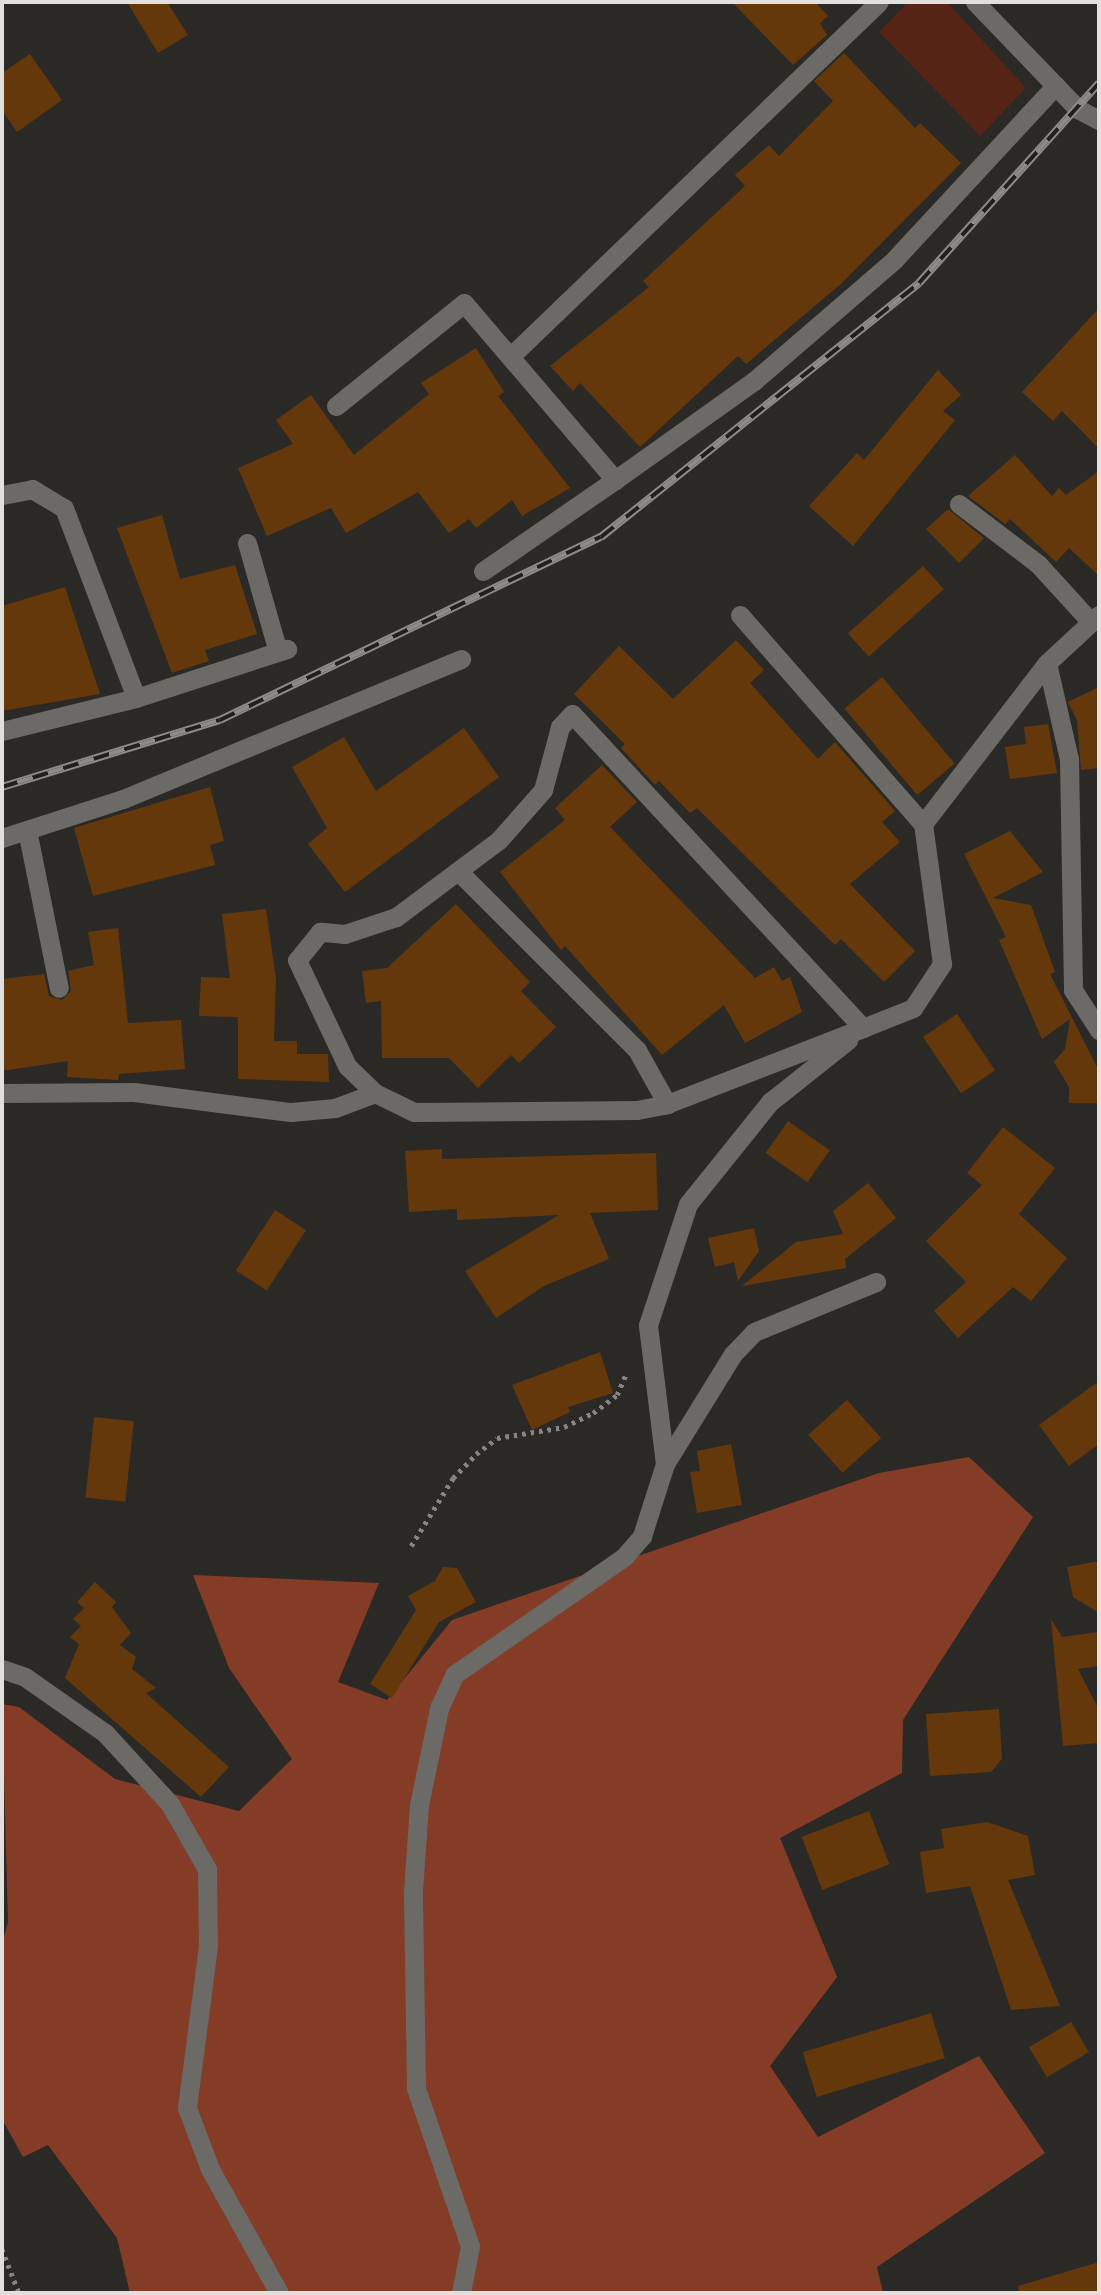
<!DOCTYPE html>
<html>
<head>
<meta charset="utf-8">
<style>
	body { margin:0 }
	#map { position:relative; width:1101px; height:2295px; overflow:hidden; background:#2a2926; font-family:"Titillium Web",sans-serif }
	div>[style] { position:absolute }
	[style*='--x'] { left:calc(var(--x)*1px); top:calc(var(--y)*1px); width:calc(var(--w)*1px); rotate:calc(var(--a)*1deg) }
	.green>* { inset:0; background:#562415 }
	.forest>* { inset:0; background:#843c26 }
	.building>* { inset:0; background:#65380b; transform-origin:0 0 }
	.path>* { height:4.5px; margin-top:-2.25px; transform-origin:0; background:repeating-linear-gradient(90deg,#868583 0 3.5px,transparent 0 8.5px) }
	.minor>* { height:19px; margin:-9.5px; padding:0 9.5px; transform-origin:9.5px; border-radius:9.5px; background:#6b6a67 }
	.rail>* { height:8px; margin-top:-4px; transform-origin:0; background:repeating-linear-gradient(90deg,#211f1d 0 16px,#8c8b88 0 32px); box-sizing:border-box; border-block:2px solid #8c8b88 }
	span { translate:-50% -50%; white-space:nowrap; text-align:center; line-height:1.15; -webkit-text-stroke:7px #211f1d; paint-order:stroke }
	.frame { position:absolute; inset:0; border:4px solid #e1e0de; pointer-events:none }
</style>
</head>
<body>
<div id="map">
	<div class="green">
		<div style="clip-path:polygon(908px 2px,947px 2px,1026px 88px,980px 136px,879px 32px)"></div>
	</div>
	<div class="forest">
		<div style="clip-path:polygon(969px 1457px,1033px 1517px,903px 1720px,902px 1773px,780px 1838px,837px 1977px,770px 2066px,818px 2137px,979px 2056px,1045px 2153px,877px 2267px,883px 2293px,130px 2293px,117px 2238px,48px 2145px,23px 2157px,2px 2119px,2px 1944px,8px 1922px,2px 1704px,19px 1707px,115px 1779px,239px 1811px,292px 1759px,229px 1668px,193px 1575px,379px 1583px,338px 1682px,387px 1700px,452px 1620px,879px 1473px)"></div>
	</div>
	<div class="building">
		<div style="clip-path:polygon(127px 2px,167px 2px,188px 35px,158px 53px)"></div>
		<div style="clip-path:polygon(732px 2px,815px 2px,828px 16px,820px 23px,827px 35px,793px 65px)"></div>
		<div style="clip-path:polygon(844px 53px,915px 128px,920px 123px,961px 163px,842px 283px,746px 364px,738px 356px,640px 447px,580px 383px,573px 391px,550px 366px,649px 287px,643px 281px,745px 186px,735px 175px,769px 145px,779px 156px,833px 101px,814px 81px)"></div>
		<div style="clip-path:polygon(30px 54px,62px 100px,17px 132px,2px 110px,2px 73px)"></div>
		<div style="clip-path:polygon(1099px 308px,1099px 449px,1062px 411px,1053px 421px,1022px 392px)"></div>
		<div style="clip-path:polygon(476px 348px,504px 392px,498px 396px,570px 488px,522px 516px,512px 500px,476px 528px,469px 519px,449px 533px,418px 492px,346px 533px,331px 508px,267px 536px,238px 468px,293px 444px,276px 420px,311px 395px,354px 455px,429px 394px,421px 383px)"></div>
		<div style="clip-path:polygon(938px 370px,961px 395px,943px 411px,955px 420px,853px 546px,809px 506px,857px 453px,864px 460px)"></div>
		<div style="clip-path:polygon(1015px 455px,1052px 496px,1059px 488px,1066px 495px,1099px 471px,1099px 576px,1069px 548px,1056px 562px,1010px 519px,1005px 524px,968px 496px)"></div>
		<div style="clip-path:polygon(948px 509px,984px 538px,959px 563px,926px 529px)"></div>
		<div style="clip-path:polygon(162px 515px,180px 579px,235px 565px,257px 634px,205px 650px,209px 661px,172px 673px,117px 528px)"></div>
		<div style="left:923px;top:566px;width:31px;height:101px;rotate:48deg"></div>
		<div style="clip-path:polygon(65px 587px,100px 694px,2px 711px,2px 606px)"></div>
		<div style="clip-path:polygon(736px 640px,764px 670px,750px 683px,818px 759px,835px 742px,895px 811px,882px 822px,900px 842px,850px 884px,915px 951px,884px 982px,841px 939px,835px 945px,697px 808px,690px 813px,659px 781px,655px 785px,621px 748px,625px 744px,574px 694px,619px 646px,673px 699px)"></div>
		<div style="left:882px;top:677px;width:113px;height:49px;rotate:50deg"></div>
		<div style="clip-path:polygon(1099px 687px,1099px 768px,1081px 770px,1077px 720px,1068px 702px)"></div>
		<div style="clip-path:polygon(1048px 724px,1057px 773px,1010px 779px,1005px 747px,1026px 744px,1024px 727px)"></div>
		<div style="clip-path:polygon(464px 728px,499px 777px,345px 892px,308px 844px,327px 828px,292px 767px,344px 737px,376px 791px)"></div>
		<div style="clip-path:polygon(602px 765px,637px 802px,610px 827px,755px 978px,774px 967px,782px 981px,790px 977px,802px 1012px,745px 1043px,724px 1005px,662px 1055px,565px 946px,561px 950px,500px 872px,565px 820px,555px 808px)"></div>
		<div style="clip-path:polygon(210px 787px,224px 841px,210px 845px,215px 865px,93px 896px,74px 828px)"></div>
		<div style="clip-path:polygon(1010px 831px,1043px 872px,993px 898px,1031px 905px,1055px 972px,1050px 974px,1099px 1071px,1099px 1103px,1069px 1103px,1069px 1087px,1054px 1062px,1065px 1049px,1070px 1019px,1042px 1039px,999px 940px,1006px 937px,964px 854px)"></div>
		<div style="clip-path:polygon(456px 904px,530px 982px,521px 991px,556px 1027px,519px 1063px,511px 1055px,478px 1088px,449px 1058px,382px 1058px,381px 1001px,366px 1003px,362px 971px,387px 968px)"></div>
		<div style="clip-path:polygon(266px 909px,276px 979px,274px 1041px,297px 1041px,297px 1054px,328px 1054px,329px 1082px,238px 1079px,238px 1017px,199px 1016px,201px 977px,230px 978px,222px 914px)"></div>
		<div style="clip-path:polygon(118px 928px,128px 1023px,181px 1020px,185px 1069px,119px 1074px,118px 1080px,67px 1077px,68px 1061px,2px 1071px,2px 979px,44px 974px,49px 996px,62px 1000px,71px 991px,68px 971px,94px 965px,88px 932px)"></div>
		<div style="left:957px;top:1014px;width:68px;height:41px;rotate:56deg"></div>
		<div style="left:788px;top:1121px;width:51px;height:39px;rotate:35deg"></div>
		<div style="clip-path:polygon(1003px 1127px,1055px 1168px,1019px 1214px,1067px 1258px,1031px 1301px,1013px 1287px,958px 1338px,934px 1311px,966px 1282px,926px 1241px,982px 1185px,967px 1173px)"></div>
		<div style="clip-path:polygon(442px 1149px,442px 1159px,656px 1153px,658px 1210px,590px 1213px,609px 1259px,544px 1286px,496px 1318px,465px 1271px,559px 1215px,457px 1220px,457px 1209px,409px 1212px,405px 1151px)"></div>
		<div style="clip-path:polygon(868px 1183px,896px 1218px,845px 1259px,846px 1268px,742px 1286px,796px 1242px,843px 1234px,833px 1211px)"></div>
		<div style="left:275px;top:1210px;width:37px;height:72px;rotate:33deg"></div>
		<div style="clip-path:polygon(754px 1228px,759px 1251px,738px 1281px,734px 1262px,715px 1267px,708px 1238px)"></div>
		<div style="clip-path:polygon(600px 1352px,613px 1393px,568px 1407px,570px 1412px,532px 1430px,512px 1385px)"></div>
		<div style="clip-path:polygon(1099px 1381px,1099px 1444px,1069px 1466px,1039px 1425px)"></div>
		<div style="left:847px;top:1400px;width:51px;height:52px;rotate:48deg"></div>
		<div style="left:94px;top:1417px;width:40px;height:81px;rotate:6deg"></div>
		<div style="clip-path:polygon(731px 1444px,742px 1505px,697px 1513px,690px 1472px,700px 1471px,697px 1451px)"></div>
		<div style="clip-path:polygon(1099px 1561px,1099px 1613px,1073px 1597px,1067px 1567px)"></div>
		<div style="clip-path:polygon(443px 1567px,457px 1568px,476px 1602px,439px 1622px,392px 1698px,370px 1684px,416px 1610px,408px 1596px,435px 1581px)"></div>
		<div style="clip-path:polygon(95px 1582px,116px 1602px,112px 1607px,131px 1633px,120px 1645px,136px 1657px,132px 1669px,156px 1688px,146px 1693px,229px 1767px,201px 1797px,65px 1678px,79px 1644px,70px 1637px,81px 1626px,73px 1619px,84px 1608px,77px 1602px)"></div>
		<div style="clip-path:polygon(1051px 1619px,1062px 1637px,1099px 1632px,1099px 1666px,1078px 1669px,1099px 1710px,1099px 1743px,1063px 1746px)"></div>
		<div style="clip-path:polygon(999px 1709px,1002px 1759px,991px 1772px,930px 1776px,926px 1714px)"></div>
		<div style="left:869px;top:1811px;width:57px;height:72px;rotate:69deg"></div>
		<div style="clip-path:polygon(987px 1822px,1028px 1836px,1035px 1875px,1008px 1880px,1060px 2006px,1011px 2010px,970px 1886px,926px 1893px,920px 1852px,944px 1848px,941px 1829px)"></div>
		<div style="left:931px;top:2013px;width:47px;height:134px;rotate:73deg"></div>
		<div style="left:1071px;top:2022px;width:35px;height:49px;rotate:59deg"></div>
		<div style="clip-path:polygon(1099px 2262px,1099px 2293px,1019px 2293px,1018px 2286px)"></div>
	</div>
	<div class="path">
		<div style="--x:411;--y:1546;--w:80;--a:-58.3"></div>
		<div style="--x:453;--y:1478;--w:33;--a:-46"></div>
		<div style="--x:476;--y:1454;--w:26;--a:-37"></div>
		<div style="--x:497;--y:1438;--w:68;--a:-9.3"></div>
		<div style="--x:564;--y:1427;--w:32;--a:-26"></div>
		<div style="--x:593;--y:1413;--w:30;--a:-37"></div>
		<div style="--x:617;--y:1395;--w:23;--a:-67"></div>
		<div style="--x:2;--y:2249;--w:47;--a:68.9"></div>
	</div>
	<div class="minor">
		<div style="--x:975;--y:2;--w:149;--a:46.1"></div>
		<div style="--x:1078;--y:109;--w:24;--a:28"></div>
		<div style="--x:512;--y:355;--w:509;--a:-43.89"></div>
		<div style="--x:336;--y:406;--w:164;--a:-38.8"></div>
		<div style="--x:464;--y:303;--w:233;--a:49.5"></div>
		<div style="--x:615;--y:480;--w:171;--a:-35.5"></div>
		<div style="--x:754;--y:381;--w:185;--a:-40.8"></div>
		<div style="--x:894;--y:260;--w:238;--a:-47.2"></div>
		<div style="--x:2;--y:495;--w:31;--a:-11"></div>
		<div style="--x:32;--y:489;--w:37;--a:31"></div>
		<div style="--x:64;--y:508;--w:203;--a:69.2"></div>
		<div style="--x:959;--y:504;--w:99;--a:37.2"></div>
		<div style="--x:1038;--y:564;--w:79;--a:47.6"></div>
		<div style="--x:247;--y:543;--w:113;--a:74.1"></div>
		<div style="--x:483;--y:571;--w:160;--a:-34.6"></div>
		<div style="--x:740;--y:615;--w:278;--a:48.8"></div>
		<div style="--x:1047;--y:663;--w:98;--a:77.1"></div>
		<div style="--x:1069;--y:759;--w:231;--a:89"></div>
		<div style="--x:1073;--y:990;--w:48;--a:57"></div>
		<div style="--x:2;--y:731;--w:138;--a:-13.8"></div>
		<div style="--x:136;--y:698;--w:159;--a:-18"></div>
		<div style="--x:27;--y:830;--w:161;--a:78.6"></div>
		<div style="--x:2;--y:838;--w:127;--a:-17.9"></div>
		<div style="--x:123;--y:799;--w:366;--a:-22.5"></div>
		<div style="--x:458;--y:871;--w:253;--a:45"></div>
		<div style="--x:637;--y:1050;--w:62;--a:60.9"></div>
		<div style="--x:863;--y:1028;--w:428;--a:-132.8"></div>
		<div style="--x:572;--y:714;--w:18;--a:133"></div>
		<div style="--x:560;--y:727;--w:65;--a:105.1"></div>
		<div style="--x:543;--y:790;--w:67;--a:131.3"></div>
		<div style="--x:499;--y:840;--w:129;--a:143.2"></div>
		<div style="--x:396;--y:917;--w:54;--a:161.6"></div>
		<div style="--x:345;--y:934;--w:25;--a:-175"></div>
		<div style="--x:320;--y:932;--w:36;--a:129"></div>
		<div style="--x:297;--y:960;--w:117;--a:64.7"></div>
		<div style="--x:347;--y:1066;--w:39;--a:44"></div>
		<div style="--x:375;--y:1093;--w:43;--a:26"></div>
		<div style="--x:414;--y:1112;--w:223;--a:-0.5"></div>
		<div style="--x:637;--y:1110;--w:31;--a:-11"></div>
		<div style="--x:667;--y:1104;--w:210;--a:-21.2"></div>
		<div style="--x:863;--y:1028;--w:54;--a:-21.8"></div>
		<div style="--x:913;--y:1008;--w:53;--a:-56.6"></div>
		<div style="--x:942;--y:964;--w:141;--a:-97.7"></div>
		<div style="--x:923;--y:824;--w:203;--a:-52.4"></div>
		<div style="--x:1047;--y:663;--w:71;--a:-42.7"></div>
		<div style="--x:2;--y:1093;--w:132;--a:-0.4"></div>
		<div style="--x:134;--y:1092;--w:158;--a:7.3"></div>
		<div style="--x:291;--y:1112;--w:44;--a:-5.2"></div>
		<div style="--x:335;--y:1108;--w:43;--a:-20.6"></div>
		<div style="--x:665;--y:1464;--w:129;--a:-58.3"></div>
		<div style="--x:733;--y:1354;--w:30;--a:-46"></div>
		<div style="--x:754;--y:1332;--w:132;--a:-22.3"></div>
		<div style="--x:2;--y:1669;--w:24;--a:19"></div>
		<div style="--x:25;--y:1677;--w:98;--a:35"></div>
		<div style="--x:105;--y:1733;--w:96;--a:47.5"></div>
		<div style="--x:170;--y:1804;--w:75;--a:60.4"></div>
		<div style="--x:207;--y:1869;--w:77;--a:89.3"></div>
		<div style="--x:208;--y:1946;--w:163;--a:97.4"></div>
		<div style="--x:187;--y:2108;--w:65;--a:69.3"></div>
		<div style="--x:210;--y:2169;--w:142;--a:60.9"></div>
		<div style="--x:461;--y:2293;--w:48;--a:-79.2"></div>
		<div style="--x:470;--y:2246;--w:167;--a:-108.9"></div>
		<div style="--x:416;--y:2088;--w:197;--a:-90.9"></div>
		<div style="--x:413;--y:1891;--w:86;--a:-86"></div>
		<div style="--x:419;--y:1805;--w:99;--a:-78.3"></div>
		<div style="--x:439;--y:1708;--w:38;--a:-65"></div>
		<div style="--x:455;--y:1674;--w:206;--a:-34.7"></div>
		<div style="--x:624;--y:1557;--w:28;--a:-49"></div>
		<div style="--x:642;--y:1536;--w:76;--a:-72.3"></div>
		<div style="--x:665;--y:1464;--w:140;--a:-97"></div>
		<div style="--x:648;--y:1325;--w:127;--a:-71.7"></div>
		<div style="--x:688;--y:1204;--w:131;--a:-51.2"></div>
		<div style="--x:770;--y:1102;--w:100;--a:-38.5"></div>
	</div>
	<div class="rail">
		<div style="--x:2;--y:787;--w:228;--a:-17.1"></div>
		<div style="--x:220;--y:720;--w:423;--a:-25.7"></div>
		<div style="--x:601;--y:537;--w:407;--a:-38.6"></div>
		<div style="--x:919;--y:283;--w:269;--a:-48"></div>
	</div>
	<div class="frame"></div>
</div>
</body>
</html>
